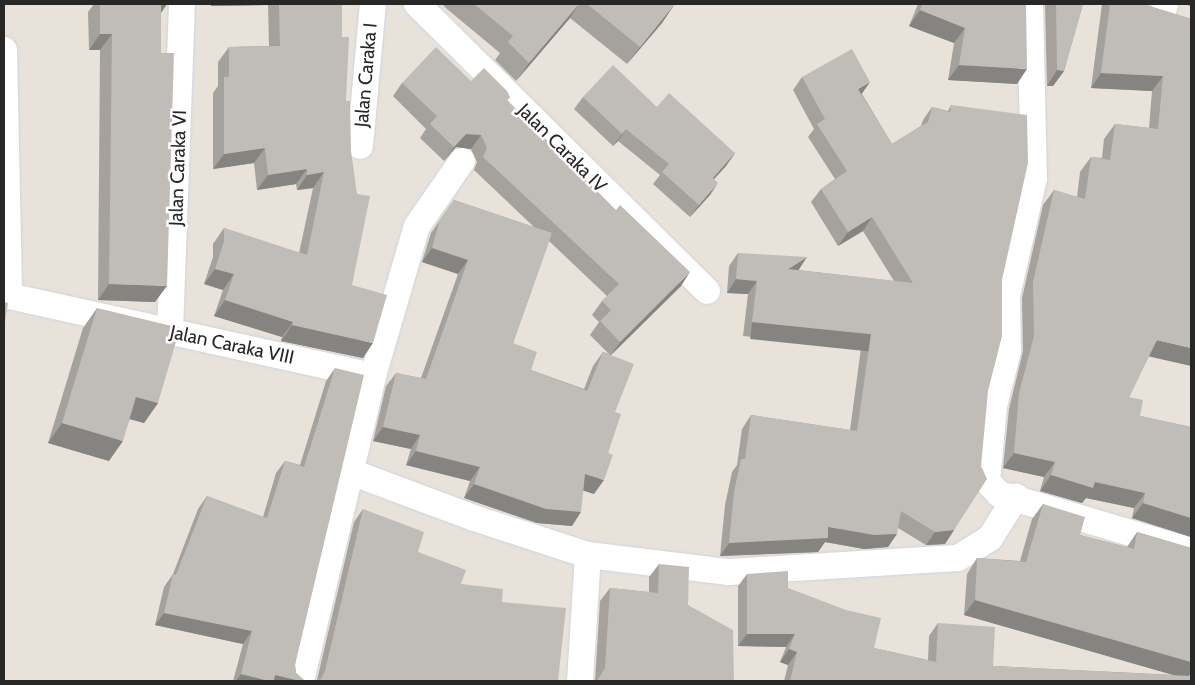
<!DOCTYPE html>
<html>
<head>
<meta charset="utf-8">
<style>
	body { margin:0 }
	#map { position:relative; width:1195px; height:685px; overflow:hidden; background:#e8e2da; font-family:Cabin,sans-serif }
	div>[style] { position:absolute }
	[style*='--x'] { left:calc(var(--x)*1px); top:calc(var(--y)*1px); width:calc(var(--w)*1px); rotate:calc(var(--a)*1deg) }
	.roads { filter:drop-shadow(0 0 1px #cfd3df) drop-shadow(0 0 1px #cfd3df) }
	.minor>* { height:26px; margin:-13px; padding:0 13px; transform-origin:13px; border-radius:13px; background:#fff }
	.wall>* { inset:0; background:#a5a29d }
	.shaded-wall>* { inset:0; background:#868480; transform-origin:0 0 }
	.building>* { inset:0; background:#c0bcb7 }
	span { translate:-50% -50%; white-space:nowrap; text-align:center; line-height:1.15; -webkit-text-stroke:5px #fff; paint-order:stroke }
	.street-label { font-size:19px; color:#272727 }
	.frame { position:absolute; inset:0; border:5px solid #272727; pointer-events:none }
</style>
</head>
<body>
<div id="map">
	<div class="roads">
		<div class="minor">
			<div style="--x:417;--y:4;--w:408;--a:44.7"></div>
			<div style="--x:1030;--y:4;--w:174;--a:88.7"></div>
			<div style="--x:1034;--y:178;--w:121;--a:102.9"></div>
			<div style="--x:1007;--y:296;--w:55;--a:89"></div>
			<div style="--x:1008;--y:351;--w:57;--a:104.3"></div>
			<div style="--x:994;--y:406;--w:75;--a:95.3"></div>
			<div style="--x:987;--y:481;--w:18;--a:47"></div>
			<div style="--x:999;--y:494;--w:200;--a:16.5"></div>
			<div style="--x:1163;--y:12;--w:8;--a:-76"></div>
			<div style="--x:4;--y:50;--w:246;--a:88.8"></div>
			<div style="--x:360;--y:146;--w:143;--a:-84.8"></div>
			<div style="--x:4;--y:295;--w:378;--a:12.4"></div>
			<div style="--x:170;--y:331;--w:327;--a:-87.9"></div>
			<div style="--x:351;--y:472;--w:131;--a:20.5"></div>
			<div style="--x:474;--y:518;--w:120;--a:18"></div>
			<div style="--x:301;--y:681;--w:313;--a:-76.7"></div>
			<div style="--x:373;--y:376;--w:156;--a:-73.7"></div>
			<div style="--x:417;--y:226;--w:79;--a:-55.3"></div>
			<div style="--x:580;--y:681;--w:126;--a:-86.4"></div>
			<div style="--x:588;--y:555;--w:142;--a:6.9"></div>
			<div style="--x:729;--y:572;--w:229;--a:-3.5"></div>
			<div style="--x:958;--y:558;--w:38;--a:-32"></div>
			<div style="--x:990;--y:538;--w:49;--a:-57.6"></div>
		</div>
	</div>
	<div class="wall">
		<div style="clip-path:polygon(94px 4px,167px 4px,161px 13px,155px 302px,98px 300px,100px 50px,89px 50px,88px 12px)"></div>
		<div style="clip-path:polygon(211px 4px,342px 4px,342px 37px,346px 101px,352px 285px,363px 358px,281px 341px,282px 337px,214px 316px,223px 290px,204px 284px,213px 257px,213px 244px,224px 228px,299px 253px,313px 188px,297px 190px,296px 184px,257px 190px,254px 163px,213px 169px,213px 93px,218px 86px,218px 62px,229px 47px,269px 46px,268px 5px,211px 6px)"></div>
		<div style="clip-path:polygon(442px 4px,673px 4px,674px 5px,662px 23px,627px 64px,570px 18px,516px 81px,495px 60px,500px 53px,447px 9px)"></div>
		<div style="clip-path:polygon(918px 4px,1026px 4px,1017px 84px,948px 80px,954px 43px,909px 26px)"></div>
		<div style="clip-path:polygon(1045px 4px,1083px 4px,1064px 71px,1053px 86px,1047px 86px)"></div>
		<div style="clip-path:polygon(1102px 4px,1143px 4px,1191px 19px,1149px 356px,1129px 397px,1140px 416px,1191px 427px,1191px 537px,1132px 518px,1134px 508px,1086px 498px,1082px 503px,1040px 491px,1044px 477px,1003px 468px,1009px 409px,1023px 351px,1022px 298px,1043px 205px,1054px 190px,1077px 197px,1080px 172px,1091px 157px,1102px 158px,1104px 139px,1115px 124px,1149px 128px,1152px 91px,1091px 88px)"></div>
		<div style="clip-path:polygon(802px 77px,862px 94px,892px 144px,921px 126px,923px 120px,932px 107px,948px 111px,951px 105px,1002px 280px,954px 530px,945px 544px,926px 545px,898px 528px,888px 547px,864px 549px,825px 542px,818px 552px,720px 556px,725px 505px,732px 472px,737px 465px,742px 429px,751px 415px,850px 430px,861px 348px,743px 336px,748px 294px,727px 293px,729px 266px,738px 253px,798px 270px,894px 281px,863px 231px,838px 246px,811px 202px,821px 189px,835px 179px,808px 137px,814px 129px,793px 90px)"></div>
		<div style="clip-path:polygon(evenodd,471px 81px,510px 97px,507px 100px,681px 286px,611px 355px,615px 412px,608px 453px,594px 494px,583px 490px,572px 526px,537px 523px,464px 498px,470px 481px,406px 465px,411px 449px,373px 441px,386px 386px,396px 373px,421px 378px,458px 274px,422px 262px,431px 233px,454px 200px,534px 227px,474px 170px,477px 162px,471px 149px,456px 147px,444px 161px,420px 138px,426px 129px,393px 96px,402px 83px,471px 81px,549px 241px,607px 296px,602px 301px,592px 315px,599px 322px,590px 335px,609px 354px,603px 352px,593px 366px,584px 389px,531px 370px,513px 343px,549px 241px)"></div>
		<div style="clip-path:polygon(583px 97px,657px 107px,735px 153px,726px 166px,714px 179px,710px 195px,690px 217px,653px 184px,660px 175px,618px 141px,613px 146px,574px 109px)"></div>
		<div style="clip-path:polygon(97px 308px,158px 403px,144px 423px,130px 419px,109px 461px,48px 443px,83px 328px)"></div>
		<div style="clip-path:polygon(335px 368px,295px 665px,296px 673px,305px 681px,233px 681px,243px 644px,155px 625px,164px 587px,173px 574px,198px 509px,207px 496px,263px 517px,276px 473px,285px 461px,300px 465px,326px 381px)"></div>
		<div style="clip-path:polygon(1043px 504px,1080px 535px,1127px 547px,1137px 532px,1191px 548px,1191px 673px,1189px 676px,1191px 681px,784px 681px,788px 665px,780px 662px,786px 647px,738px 646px,738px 586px,747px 574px,788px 588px,874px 648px,928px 660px,929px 636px,938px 623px,993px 666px,1175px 675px,964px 615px,967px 574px,977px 558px,1020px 561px,1032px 519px)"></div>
		<div style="clip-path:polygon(363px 509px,418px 552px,461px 584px,502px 602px,558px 681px,317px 680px,354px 522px)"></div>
		<div style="clip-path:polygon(659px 564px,688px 605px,734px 681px,595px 681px,600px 601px,610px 588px,649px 592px,649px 577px)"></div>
	</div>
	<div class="shaded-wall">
		<div style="clip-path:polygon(156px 4px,167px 4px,160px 14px)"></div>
		<div style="clip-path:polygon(212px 4px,268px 4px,268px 5px,211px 6px)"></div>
		<div style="clip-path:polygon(579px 4px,570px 18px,516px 81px,529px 63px)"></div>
		<div style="clip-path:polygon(1183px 4px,1191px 4px,1191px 6px)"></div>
		<div style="clip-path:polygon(674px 5px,662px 23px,627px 64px,640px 47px)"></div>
		<div style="clip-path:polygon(920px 10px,965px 28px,954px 43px,909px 26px)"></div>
		<div style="clip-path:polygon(100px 34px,112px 34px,100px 50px,89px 50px)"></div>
		<div style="clip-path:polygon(959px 65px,1027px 69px,1017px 84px,948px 80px)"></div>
		<div style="clip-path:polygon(1057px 70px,1064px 71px,1053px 86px,1047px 86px)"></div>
		<div style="clip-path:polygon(1101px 73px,1163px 76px,1152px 91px,1091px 88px)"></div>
		<div style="clip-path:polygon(870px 82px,861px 95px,858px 89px)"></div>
		<div style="clip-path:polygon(626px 129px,618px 141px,613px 146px,622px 134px)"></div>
		<div style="clip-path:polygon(466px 134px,481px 135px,471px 149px,456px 147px,444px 161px,454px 147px)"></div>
		<div style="clip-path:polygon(265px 148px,254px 163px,213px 169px,224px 154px)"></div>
		<div style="clip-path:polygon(735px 153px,726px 166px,704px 190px,713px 178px)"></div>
		<div style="clip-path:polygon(307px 169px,296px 184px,257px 190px,268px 175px)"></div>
		<div style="clip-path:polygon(324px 172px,313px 188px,297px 190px,307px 175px)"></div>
		<div style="clip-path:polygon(718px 183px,710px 195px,690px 217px,699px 205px)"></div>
		<div style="clip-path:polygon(872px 217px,863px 231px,838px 246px,848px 232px)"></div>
		<div style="clip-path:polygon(432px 248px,468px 260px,458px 274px,422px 262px)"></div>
		<div style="clip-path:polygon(807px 257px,798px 271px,788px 269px)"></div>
		<div style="clip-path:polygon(215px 269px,234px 274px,223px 290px,204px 284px)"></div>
		<div style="clip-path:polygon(690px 272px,681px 286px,611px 355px,620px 342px)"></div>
		<div style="clip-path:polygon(736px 279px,757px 281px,748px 294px,727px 293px)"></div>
		<div style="clip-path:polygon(109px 284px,167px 286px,155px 302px,98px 300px)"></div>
		<div style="clip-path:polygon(225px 300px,293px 322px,282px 337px,214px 316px)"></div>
		<div style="left:752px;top:322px;width:120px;height:17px;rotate:6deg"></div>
		<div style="clip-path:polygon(292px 325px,373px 343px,363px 358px,281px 341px)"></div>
		<div style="clip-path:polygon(1157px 340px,1191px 348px,1191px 366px,1147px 356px)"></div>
		<div style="clip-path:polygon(136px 397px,158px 403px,144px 423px,122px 417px)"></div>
		<div style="clip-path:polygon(62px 423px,123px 441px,109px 461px,48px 443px)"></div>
		<div style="clip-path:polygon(383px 427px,420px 435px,411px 449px,373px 441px)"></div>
		<div style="clip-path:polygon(416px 451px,480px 467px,470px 481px,406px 465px)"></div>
		<div style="clip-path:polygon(1014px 453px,1055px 462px,1044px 477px,1003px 468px)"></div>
		<div style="clip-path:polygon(585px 474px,604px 480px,594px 494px,575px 488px)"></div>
		<div style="clip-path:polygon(1051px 475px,1095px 482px,1145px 493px,1134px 508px,1086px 498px,1082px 503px,1040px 491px)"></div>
		<div style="clip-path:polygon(474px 484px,581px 512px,572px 526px,537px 523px,464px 498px)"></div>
		<div style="clip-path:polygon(1143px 503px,1191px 518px,1191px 537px,1132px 518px)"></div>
		<div style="clip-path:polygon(828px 527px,897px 534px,888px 547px,864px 549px,825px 542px,818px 552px,720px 556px,729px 543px)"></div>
		<div style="clip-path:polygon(954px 530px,945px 544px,926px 545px,935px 532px)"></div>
		<div style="clip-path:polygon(975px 600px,1191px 662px,1191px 673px,1187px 679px,964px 615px)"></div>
		<div style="clip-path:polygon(164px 613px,252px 631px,243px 644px,155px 625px)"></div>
		<div style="clip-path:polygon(747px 634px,795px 634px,786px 647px,738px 646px)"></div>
		<div style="clip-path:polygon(789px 649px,797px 652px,788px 665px,780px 662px)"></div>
		<div style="clip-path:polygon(241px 674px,269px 681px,236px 681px)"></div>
		<div style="clip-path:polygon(275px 675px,301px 681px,271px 681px)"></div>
	</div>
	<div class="building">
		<div style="clip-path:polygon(100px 4px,161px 4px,161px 53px,174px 53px,167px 286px,109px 284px,112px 34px,100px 34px)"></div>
		<div style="clip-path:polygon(279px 4px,342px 4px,342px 37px,349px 37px,346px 101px,350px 101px,351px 151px,357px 194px,370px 196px,352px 285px,387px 295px,373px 343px,292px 325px,293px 322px,225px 300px,234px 274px,215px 269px,224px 241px,224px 228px,307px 255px,324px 172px,307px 175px,307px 169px,268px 175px,265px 148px,224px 154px,224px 77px,229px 77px,229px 47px,280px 46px)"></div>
		<div style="clip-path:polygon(474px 4px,579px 4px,529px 63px,508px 42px,513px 36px)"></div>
		<div style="clip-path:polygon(587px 4px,673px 4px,674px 5px,640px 47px)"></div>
		<div style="clip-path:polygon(922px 4px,1026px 4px,1027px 69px,959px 65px,965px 28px,920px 10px)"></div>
		<div style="clip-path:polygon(1056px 4px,1083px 4px,1064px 71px,1057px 70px)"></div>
		<div style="clip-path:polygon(1110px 4px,1143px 4px,1191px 19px,1191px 348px,1157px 340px,1129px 397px,1143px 400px,1140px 416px,1191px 427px,1191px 518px,1143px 503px,1145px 493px,1095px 482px,1093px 488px,1051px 475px,1055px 462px,1014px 453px,1019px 393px,1034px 336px,1033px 282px,1054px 190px,1085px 199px,1091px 157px,1110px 160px,1115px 124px,1158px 129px,1163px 76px,1101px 73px)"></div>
		<div style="clip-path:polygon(436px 47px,471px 81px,484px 68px,507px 91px,510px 97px,507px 100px,616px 210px,620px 205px,690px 272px,620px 342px,600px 321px,611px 310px,602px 301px,619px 284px,483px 157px,487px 148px,481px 135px,466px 134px,454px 147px,430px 124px,437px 116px,402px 83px)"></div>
		<div style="clip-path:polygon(852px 49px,870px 82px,858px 89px,892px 144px,928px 122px,932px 107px,950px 112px,951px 105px,1027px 115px,1028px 163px,1002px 280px,1002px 336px,988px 391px,981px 466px,987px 479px,954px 530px,935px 532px,901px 511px,897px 534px,874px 535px,828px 527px,828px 538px,729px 543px,734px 492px,741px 459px,745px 459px,751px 415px,857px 431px,871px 334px,752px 322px,757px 281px,736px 279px,738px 253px,807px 257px,788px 269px,913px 283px,872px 217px,848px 232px,821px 189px,847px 171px,817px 124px,825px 119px,802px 77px)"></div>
		<div style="clip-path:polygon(613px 65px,657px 107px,669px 93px,735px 153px,713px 178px,718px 183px,699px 205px,662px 172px,669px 164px,626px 129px,622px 134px,583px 97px)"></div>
		<div style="clip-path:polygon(454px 200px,552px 233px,513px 343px,537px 352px,531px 370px,587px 391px,603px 352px,634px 364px,615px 412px,621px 414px,608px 453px,613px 455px,604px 480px,585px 474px,581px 512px,546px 509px,474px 484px,480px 467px,416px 451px,420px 435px,383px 427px,396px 373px,426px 379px,468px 260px,432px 248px,440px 219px)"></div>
		<div style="clip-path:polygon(4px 302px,8px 303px,4px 328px)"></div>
		<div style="clip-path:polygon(97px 308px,180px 328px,158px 403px,136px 397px,123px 441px,62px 423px)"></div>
		<div style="clip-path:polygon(335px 368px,364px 375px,295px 665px,296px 673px,305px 681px,301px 681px,275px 675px,274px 681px,269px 681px,241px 674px,252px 631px,164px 613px,173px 574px,176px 575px,207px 496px,267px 518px,285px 461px,304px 467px)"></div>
		<div style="clip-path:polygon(1043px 504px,1085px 517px,1080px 535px,1134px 549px,1137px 532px,1191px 548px,1191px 662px,975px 600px,977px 558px,1026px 562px)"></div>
		<div style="clip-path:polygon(363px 509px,424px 532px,418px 552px,466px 570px,461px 584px,503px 589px,502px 602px,566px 608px,558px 681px,456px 681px,446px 680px,446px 681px,312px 681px,321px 679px,325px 671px)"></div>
		<div style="clip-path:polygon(659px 564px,689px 567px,688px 605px,733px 630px,734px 681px,597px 681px,605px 668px,610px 588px,658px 593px)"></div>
		<div style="clip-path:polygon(788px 571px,788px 588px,846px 610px,881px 618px,874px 648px,936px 662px,938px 623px,995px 627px,993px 666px,1191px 676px,1191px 681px,790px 681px,797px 652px,789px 649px,795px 634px,747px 634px,747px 574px)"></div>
	</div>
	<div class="street-label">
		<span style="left:366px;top:75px;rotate:-85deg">Jalan Caraka I</span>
		<span style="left:562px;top:148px;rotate:45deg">Jalan Caraka IV</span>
		<span style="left:178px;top:168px;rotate:-88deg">Jalan Caraka VI</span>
		<span style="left:232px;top:345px;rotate:12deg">Jalan Caraka VIII</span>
	</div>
	<div class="frame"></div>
</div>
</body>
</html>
